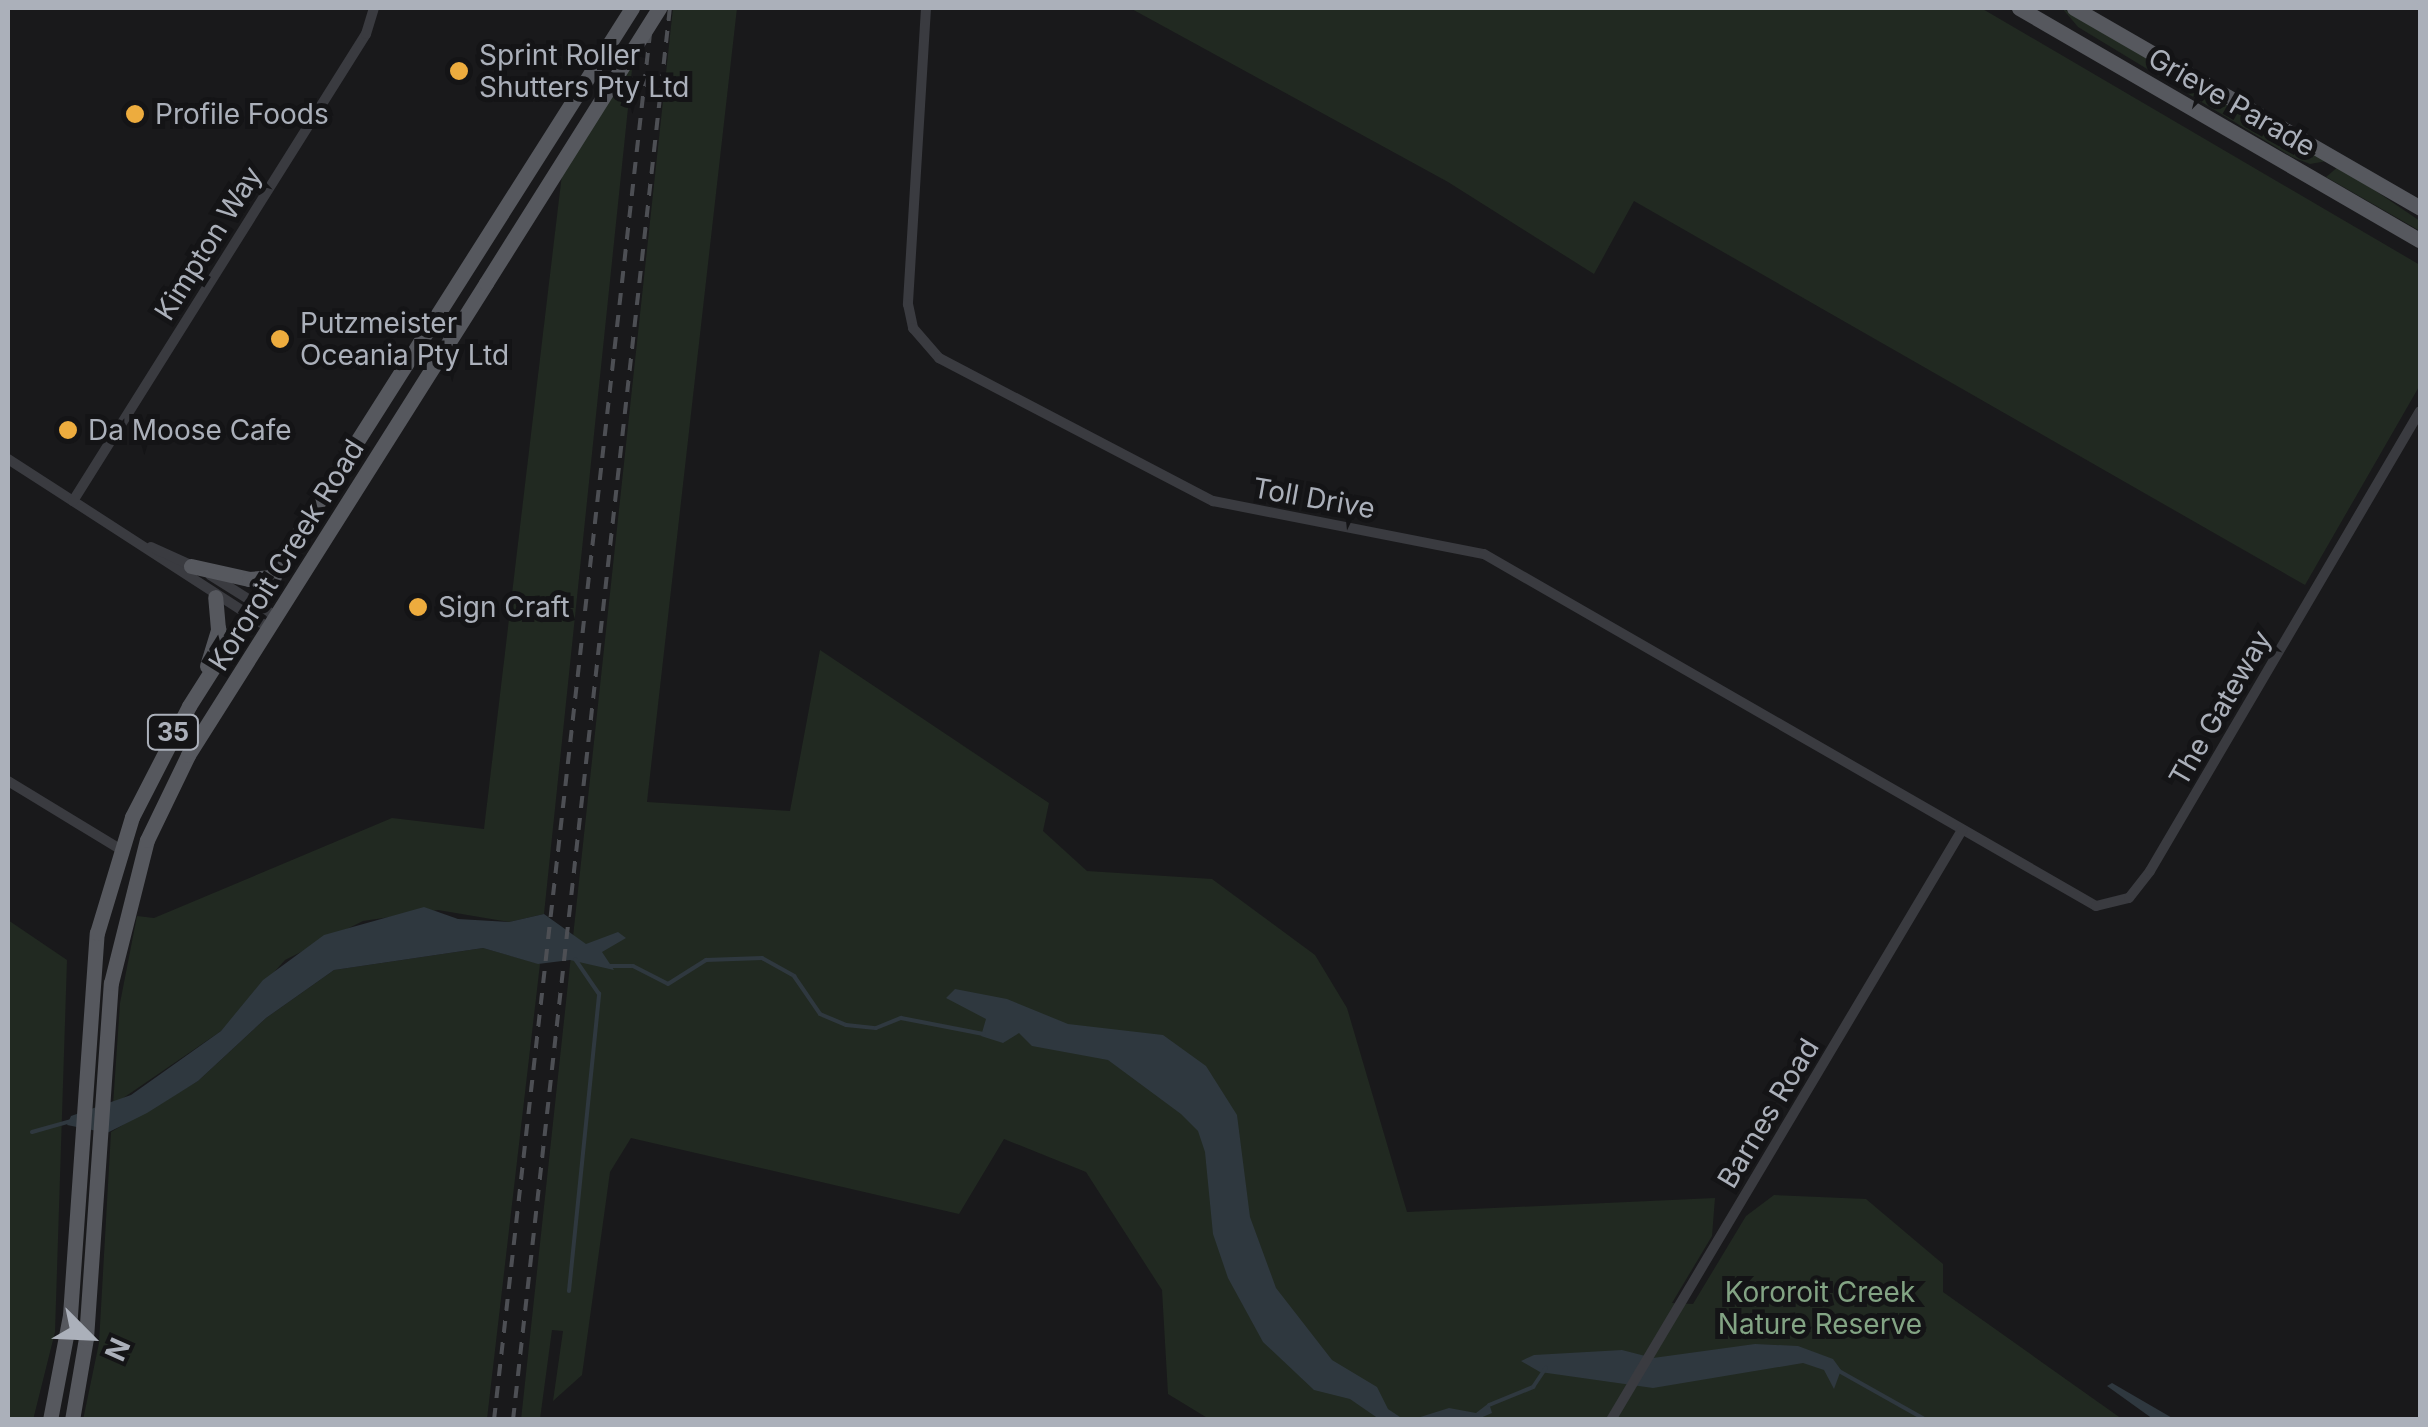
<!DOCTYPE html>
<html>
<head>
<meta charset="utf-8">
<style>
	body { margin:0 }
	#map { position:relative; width:2428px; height:1427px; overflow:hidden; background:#19191b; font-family:Inter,sans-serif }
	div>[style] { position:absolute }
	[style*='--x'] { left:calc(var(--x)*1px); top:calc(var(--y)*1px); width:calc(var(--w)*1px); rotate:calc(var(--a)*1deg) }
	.green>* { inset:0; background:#212921 }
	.water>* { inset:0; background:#2f383f }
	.stream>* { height:4px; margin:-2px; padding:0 2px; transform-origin:2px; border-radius:2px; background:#2f383f }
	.street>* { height:10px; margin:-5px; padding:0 5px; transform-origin:5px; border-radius:5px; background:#3a3b40 }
	.primary>* { height:15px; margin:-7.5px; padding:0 7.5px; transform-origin:7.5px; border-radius:7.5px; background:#56585e }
	.rail>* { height:4px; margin-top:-2px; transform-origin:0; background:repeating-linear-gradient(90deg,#4d4f54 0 12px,transparent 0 22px) }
	.primary-bridge>* { height:15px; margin:-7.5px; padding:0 7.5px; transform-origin:7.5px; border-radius:7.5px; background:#56585e }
	.dots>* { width:28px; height:28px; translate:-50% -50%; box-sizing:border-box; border:5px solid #141416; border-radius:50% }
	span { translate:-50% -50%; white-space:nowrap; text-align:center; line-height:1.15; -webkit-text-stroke:10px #141416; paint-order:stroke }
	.shield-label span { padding:2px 8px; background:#141416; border:2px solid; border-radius:8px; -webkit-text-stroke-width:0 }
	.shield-label { font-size:25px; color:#abb0ba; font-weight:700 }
	.poi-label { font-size:28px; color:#abb0ba }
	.left { translate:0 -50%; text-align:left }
	.street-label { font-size:28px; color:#abb0ba }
	.park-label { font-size:28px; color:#83a484 }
	.frame { position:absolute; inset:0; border:10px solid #abb0ba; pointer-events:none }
	.north { position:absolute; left:40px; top:1287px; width:100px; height:100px; -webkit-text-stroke:8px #141416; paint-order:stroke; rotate:114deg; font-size:28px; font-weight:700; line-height:40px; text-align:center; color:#abb0ba }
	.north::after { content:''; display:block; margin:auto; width:35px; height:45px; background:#abb0ba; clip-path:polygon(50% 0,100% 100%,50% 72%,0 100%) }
</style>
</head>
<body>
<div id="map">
	<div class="green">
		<div style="clip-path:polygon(673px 8px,737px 8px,647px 802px,790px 811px,820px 650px,1049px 803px,1043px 831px,1087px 871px,1212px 879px,1315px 955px,1347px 1008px,1407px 1212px,1715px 1198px,1712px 1236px,1672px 1303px,1693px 1304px,1746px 1216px,1774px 1195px,1866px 1199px,1943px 1264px,1943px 1292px,2122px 1419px,1209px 1419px,1168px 1394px,1162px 1290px,1086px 1172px,1004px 1139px,959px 1214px,631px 1138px,610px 1172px,582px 1375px,553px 1401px,563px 1331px,552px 1330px,540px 1419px,521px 1420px)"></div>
		<div style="clip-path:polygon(1130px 8px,1981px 8px,2420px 265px,2420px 385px,2305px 585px,1634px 201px,1594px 274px,1448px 182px)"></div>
		<div style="clip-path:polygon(2062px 8px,2327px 159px,2327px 161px,2310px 164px,2292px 157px,2078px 27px)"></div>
		<div style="clip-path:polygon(633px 60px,544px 914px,509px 922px,438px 910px,363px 921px,285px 960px,221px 1031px,113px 1105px,120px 1003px,137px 916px,154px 918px,392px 818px,484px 829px,562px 174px)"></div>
		<div style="clip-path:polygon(2339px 166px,2420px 221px,2420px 231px,2326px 177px)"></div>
		<div style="clip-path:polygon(8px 920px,67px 960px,55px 1332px,33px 1420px,8px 1419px)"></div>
		<div style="clip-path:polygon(483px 948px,540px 964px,487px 1419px,83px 1420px,99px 1343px,111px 1132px,198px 1081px,266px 1018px,334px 970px)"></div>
	</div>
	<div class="water">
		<div style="clip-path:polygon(424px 907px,458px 919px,509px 922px,544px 914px,586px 944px,618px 932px,626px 938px,602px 952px,614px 970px,570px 960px,538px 964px,483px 948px,334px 970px,266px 1018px,198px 1081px,147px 1113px,107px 1133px,67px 1125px,71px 1116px,131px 1095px,221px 1031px,263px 980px,324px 935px)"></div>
		<div style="clip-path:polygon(955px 989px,1007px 999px,1068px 1024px,1163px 1035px,1206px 1066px,1237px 1115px,1250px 1217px,1276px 1288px,1332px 1360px,1377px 1387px,1388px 1409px,1403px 1419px,1379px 1419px,1350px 1399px,1314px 1390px,1263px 1342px,1228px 1278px,1213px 1234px,1205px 1152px,1198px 1131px,1181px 1114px,1108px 1060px,1032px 1046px,1019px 1033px,1003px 1043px,981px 1036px,986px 1019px,946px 998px)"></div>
		<div style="clip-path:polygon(1755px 1344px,1798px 1346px,1833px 1359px,1841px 1370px,1834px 1389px,1824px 1370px,1803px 1363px,1653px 1388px,1540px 1372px,1521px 1361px,1534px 1355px,1622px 1350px,1653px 1358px)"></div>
		<div style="clip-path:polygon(2112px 1383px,2174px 1419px,2153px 1419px,2107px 1386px)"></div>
		<div style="clip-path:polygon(1489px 1403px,1492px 1413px,1478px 1419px,1414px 1419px,1449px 1408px,1476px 1413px)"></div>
	</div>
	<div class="stream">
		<div style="--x:610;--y:966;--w:23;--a:0"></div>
		<div style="--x:633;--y:966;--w:39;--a:27"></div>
		<div style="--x:668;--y:984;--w:45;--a:-32.3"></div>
		<div style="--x:706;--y:960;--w:56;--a:-2"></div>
		<div style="--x:762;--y:958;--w:37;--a:29"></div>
		<div style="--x:794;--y:976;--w:46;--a:55.6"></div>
		<div style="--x:820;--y:1014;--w:28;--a:23"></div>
		<div style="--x:846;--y:1025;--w:30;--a:6"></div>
		<div style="--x:876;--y:1028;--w:27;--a:-22"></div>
		<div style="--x:901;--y:1018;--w:84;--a:11"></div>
		<div style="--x:32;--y:1132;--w:41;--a:-15.8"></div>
		<div style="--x:569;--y:1291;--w:299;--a:-84.2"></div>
		<div style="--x:599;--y:994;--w:42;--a:-124.4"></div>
		<div style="--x:1839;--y:1371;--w:100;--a:29.4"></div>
		<div style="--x:1489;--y:1405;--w:48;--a:-22.2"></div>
		<div style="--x:1533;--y:1387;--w:23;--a:-56"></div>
	</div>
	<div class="street">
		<div style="--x:926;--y:8;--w:297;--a:93.5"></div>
		<div style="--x:908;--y:304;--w:25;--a:78"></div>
		<div style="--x:913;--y:328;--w:40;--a:49"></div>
		<div style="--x:939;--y:358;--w:309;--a:27.6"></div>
		<div style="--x:1213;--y:501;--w:276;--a:11.1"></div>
		<div style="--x:1484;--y:554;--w:706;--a:29.91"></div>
		<div style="--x:2096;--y:906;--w:34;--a:-14"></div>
		<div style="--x:2129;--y:898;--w:34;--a:-52"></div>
		<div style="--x:2150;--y:871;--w:533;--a:-59.59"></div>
		<div style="--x:8;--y:459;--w:311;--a:32.9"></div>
		<div style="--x:73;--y:501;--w:551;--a:-57.9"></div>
		<div style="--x:366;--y:34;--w:27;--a:-73"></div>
		<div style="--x:151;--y:547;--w:48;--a:24.4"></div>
		<div style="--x:210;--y:575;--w:79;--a:32.1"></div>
		<div style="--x:8;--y:781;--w:131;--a:31.3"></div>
		<div style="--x:1611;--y:1420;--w:687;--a:-59.25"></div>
	</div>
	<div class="primary">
		<div style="--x:2019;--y:8;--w:463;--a:30.1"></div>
		<div style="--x:2074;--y:8;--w:400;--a:30"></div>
		<div style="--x:191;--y:566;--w:59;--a:12.6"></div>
		<div style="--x:249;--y:579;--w:25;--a:-5"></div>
		<div style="--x:207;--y:666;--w:39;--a:-73"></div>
		<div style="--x:218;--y:629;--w:32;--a:-95"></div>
		<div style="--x:50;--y:1420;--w:107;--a:-79.2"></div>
		<div style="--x:70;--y:1315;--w:383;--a:-86"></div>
		<div style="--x:97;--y:933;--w:121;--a:-73.2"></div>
		<div style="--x:132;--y:817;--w:125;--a:-62.8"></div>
		<div style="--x:189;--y:706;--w:827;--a:-57.6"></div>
		<div style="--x:72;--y:1420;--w:83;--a:-80.3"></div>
		<div style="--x:86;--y:1338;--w:356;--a:-86"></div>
		<div style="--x:111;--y:983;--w:147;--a:-75.9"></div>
		<div style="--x:147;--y:840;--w:94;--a:-64.2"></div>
		<div style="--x:188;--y:755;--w:558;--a:-57.73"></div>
	</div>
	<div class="rail">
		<div style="--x:494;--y:1420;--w:1421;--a:-83.58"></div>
		<div style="--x:513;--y:1420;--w:1421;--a:-83.66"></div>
	</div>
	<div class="primary-bridge">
		<div style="--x:486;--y:283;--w:325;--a:-57.8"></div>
	</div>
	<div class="dots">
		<div style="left:459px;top:71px;background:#edac3e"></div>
		<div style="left:135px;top:114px;background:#edac3e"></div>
		<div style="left:280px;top:339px;background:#edac3e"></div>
		<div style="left:68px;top:430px;background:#edac3e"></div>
		<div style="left:418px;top:607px;background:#edac3e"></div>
	</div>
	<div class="shield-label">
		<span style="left:173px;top:732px">35</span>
	</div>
	<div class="poi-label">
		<span class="left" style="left:479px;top:71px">Sprint Roller<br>Shutters Pty Ltd</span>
		<span class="left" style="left:155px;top:114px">Profile Foods</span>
		<span class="left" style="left:300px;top:339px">Putzmeister<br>Oceania Pty Ltd</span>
		<span class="left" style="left:88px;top:430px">Da Moose Cafe</span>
		<span class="left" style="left:438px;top:607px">Sign Craft</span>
	</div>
	<div class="street-label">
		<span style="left:2232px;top:102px;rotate:30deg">Grieve Parade</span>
		<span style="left:208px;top:243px;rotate:-58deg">Kimpton Way</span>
		<span style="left:1314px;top:498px;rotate:10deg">Toll Drive</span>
		<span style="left:286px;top:555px;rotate:-58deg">Kororoit Creek Road</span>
		<span style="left:2220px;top:708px;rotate:-60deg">The Gateway</span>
		<span style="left:1768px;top:1113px;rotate:-59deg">Barnes Road</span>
	</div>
	<div class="park-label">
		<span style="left:1820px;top:1308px">Kororoit Creek<br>Nature Reserve</span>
	</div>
	<div class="frame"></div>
	<div class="north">N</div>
</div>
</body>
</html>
